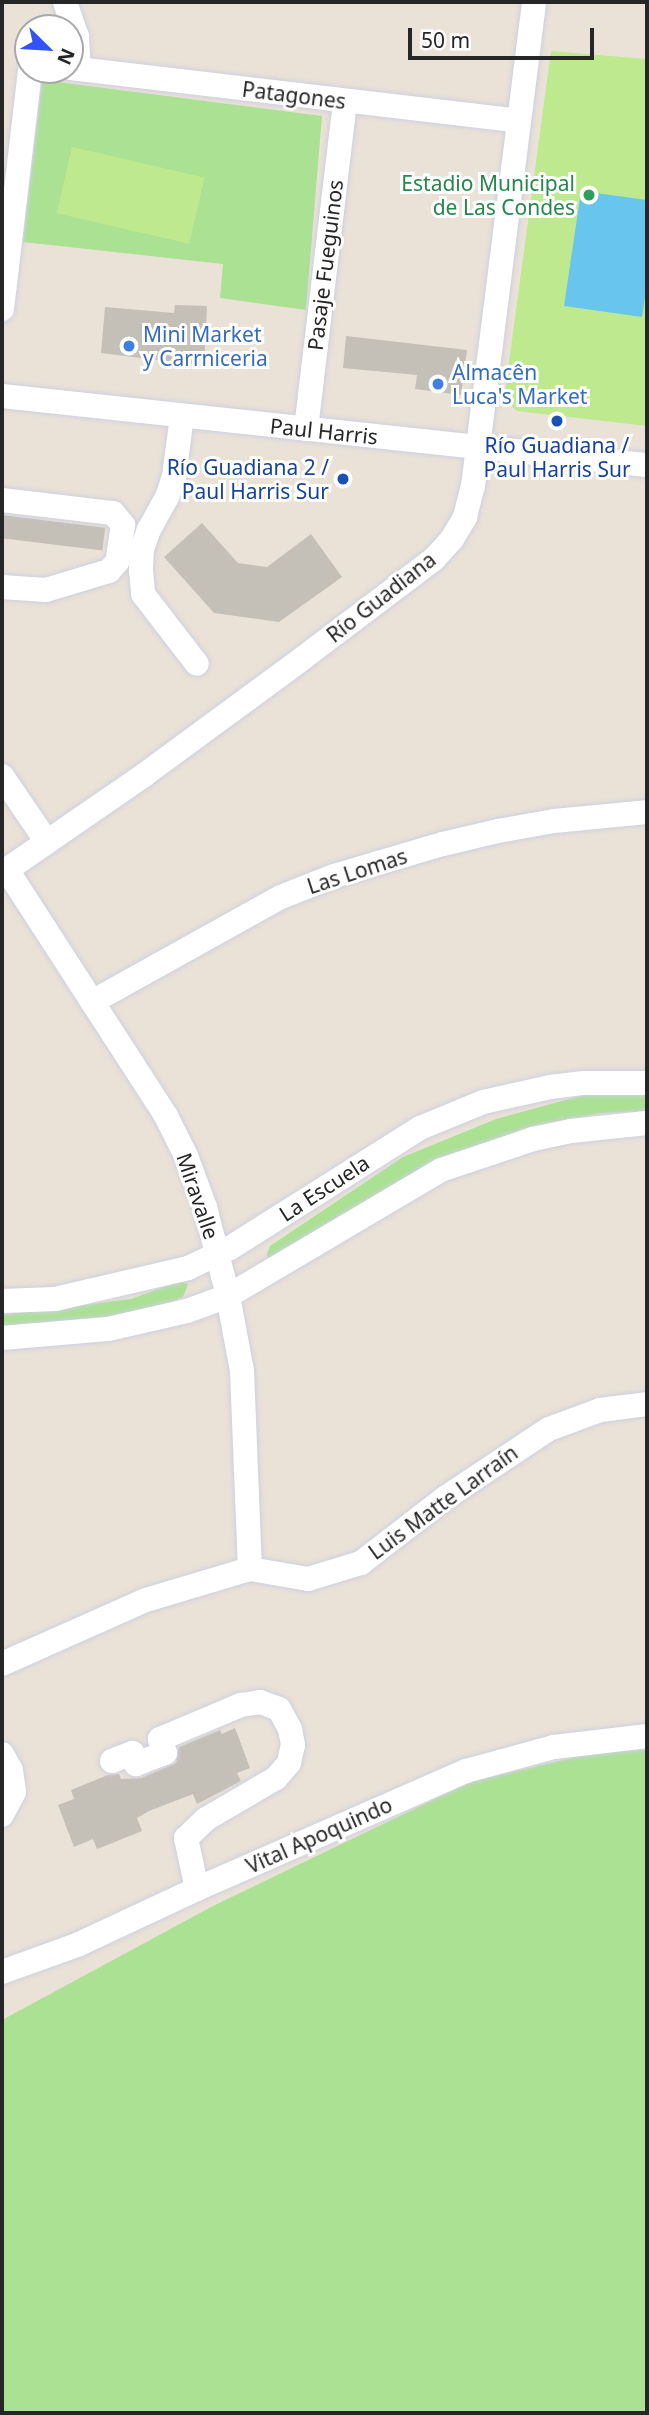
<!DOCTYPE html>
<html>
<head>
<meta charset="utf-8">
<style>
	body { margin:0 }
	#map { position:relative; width:649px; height:2415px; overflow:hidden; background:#eae2d7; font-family:"Noto Sans",sans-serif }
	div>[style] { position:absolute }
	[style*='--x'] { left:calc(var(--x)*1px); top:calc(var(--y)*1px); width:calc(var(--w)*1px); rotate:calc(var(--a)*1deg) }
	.green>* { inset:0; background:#abe193 }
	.pitch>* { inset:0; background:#bfe98e; transform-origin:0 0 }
	.water>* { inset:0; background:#68c6ee }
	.building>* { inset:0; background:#c4bfb7; transform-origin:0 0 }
	.roads { filter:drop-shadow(0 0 2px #cdd0e0) drop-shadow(0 0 2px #cdd0e0) }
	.minor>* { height:24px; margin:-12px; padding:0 12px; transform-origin:12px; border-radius:12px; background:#fff }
	.dots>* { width:19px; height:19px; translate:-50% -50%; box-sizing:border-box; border:4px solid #fff; border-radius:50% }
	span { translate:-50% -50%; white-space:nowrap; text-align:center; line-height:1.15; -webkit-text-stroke:6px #fff; paint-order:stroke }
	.street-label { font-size:21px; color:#262626 }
	.leisure-label { font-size:21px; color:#27864d }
	.right { translate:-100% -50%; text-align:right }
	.shop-label { font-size:21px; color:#366cbe }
	.left { translate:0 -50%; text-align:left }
	.transit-label { font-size:21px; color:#164399 }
	.frame { position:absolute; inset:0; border:4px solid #262626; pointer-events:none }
	.north { position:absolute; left:14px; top:14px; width:70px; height:70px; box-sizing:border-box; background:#fff; border:2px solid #a8a8a8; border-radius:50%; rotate:114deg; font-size:19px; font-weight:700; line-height:28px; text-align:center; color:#262626 }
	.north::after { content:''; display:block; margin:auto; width:24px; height:32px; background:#3452f9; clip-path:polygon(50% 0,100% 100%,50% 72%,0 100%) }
	.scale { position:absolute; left:408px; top:28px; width:186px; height:32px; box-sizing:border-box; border:4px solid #262626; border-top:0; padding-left:9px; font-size:21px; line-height:24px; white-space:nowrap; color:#262626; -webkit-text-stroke:5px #fff; paint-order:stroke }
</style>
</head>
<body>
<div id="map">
	<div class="green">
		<div style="clip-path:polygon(42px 80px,322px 116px,306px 310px,220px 298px,223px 264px,23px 242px)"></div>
		<div style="clip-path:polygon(587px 1094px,647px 1094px,647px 1111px,601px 1113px,531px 1126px,455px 1154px,269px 1259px,267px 1254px,270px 1246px,403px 1157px,496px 1119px)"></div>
		<div style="clip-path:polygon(180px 1281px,188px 1284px,183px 1297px,144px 1314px,2px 1326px,2px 1315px,131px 1299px)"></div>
		<div style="clip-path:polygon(647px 1750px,647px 2413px,2px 2413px,2px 2020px,213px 1906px,470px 1782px,600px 1751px)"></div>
	</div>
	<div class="pitch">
		<div style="clip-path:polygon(551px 51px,647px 59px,647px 426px,517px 411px,504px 399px)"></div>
		<div style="left:72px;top:147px;width:136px;height:68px;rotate:13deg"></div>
	</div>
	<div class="water">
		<div style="clip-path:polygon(581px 191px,647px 200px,647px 284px,642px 317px,564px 306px)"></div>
	</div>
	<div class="building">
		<div style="clip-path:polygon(175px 305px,207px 306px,204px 366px,101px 353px,105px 307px,174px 313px)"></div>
		<div style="clip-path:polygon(346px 336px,467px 350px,461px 395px,415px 389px,417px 375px,343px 368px)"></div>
		<div style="left:2px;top:515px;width:104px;height:23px;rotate:7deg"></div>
		<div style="clip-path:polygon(202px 523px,238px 563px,267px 567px,311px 534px,342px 577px,279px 622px,214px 613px,164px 557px)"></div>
		<div style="clip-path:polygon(235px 1728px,250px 1768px,237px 1773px,241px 1781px,197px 1804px,193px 1794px,149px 1811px,137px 1818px,142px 1831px,97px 1849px,93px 1839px,74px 1847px,58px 1805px,74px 1799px,71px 1790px,108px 1775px,119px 1774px,121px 1779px,141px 1778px,176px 1763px,179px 1747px,220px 1730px,222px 1734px)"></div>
	</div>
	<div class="roads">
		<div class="minor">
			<div style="--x:65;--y:2;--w:36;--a:71"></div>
			<div style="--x:77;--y:36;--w:33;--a:87"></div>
			<div style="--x:70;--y:68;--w:452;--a:6.7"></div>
			<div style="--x:2;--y:309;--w:241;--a:-83.3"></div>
			<div style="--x:2;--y:396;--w:649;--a:6.11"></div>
			<div style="--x:182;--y:416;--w:61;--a:97.6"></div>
			<div style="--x:174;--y:476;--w:22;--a:108"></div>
			<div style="--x:167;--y:497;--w:37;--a:119"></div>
			<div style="--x:149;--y:529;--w:21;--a:109"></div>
			<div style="--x:142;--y:549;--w:21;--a:93"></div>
			<div style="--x:141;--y:570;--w:24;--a:85"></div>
			<div style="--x:143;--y:594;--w:88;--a:52.4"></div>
			<div style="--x:306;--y:429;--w:330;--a:-83.2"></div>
			<div style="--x:2;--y:500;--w:112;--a:6.7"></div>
			<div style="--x:113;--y:513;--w:16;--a:50"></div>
			<div style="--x:123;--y:525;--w:37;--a:99"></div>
			<div style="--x:117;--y:562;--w:12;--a:132"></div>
			<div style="--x:109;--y:571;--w:66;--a:163.2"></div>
			<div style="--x:46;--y:590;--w:44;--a:-176.1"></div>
			<div style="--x:2;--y:776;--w:80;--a:55.7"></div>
			<div style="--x:7;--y:870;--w:293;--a:57.1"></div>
			<div style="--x:166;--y:1116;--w:45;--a:63.4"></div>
			<div style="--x:186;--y:1156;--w:54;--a:69.6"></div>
			<div style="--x:205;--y:1207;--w:92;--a:75.5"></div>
			<div style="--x:228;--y:1296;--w:76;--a:79.4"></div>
			<div style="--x:242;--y:1371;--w:198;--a:87.7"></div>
			<div style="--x:2;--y:873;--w:173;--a:-34.6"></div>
			<div style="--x:144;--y:775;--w:197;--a:-36.3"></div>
			<div style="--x:303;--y:658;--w:164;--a:-37.1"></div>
			<div style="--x:434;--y:559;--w:27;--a:-48"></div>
			<div style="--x:452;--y:539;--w:26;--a:-59"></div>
			<div style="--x:465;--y:517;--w:32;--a:-76"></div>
			<div style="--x:473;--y:486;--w:488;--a:-82.8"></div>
			<div style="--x:92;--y:1002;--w:216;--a:-29.1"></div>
			<div style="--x:281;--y:897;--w:57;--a:-21.6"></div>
			<div style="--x:334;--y:876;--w:114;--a:-16.4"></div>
			<div style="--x:443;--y:844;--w:57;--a:-13.3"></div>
			<div style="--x:498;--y:831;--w:57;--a:-10.1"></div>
			<div style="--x:554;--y:821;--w:93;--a:-5.5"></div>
			<div style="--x:2;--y:1301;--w:53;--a:-2.2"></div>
			<div style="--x:55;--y:1299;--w:137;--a:-13.1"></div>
			<div style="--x:188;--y:1268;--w:47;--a:-25.5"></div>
			<div style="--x:230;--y:1248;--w:225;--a:-32.3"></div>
			<div style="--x:420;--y:1128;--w:68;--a:-22.4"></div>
			<div style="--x:483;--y:1102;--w:69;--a:-12.6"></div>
			<div style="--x:550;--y:1087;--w:34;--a:-7"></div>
			<div style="--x:584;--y:1083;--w:63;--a:0"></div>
			<div style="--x:2;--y:1338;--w:106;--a:-4.9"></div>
			<div style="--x:108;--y:1329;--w:81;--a:-12.8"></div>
			<div style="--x:187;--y:1311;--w:44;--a:-20.1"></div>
			<div style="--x:228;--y:1296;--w:247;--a:-30.6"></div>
			<div style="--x:441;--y:1170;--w:97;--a:-18.6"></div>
			<div style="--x:533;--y:1139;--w:39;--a:-12"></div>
			<div style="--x:571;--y:1131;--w:76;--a:-6"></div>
			<div style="--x:2;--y:1664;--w:158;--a:-24"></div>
			<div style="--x:146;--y:1600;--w:109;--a:-16.6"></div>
			<div style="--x:250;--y:1569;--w:59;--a:9.8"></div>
			<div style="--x:308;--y:1579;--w:55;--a:-16.8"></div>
			<div style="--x:361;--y:1563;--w:106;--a:-37.7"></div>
			<div style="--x:445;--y:1498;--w:125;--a:-33.6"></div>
			<div style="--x:549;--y:1429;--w:54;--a:-20.4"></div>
			<div style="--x:600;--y:1410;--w:47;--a:-7.3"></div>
			<div style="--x:2;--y:1754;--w:18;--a:61"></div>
			<div style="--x:11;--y:1770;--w:22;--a:82"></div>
			<div style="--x:14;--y:1792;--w:26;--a:118"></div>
			<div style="--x:112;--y:1761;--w:22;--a:-22"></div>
			<div style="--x:132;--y:1753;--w:12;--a:70"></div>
			<div style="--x:136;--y:1764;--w:31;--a:-21"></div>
			<div style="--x:165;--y:1753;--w:15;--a:-110"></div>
			<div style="--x:160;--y:1739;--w:88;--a:-22.8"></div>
			<div style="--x:241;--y:1705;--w:19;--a:-9"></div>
			<div style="--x:260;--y:1702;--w:20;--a:20"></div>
			<div style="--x:279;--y:1709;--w:23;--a:61"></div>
			<div style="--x:290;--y:1729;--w:16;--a:79"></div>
			<div style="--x:293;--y:1745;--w:18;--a:103"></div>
			<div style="--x:289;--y:1763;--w:20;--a:131"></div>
			<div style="--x:276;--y:1778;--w:81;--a:149.6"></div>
			<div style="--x:206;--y:1819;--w:28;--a:136"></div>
			<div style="--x:186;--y:1838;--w:52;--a:77.8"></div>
			<div style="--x:2;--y:1972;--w:80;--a:-19.8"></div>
			<div style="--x:77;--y:1945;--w:132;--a:-25"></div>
			<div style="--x:197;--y:1889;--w:294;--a:-23.7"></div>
			<div style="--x:466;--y:1771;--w:91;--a:-15.3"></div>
			<div style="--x:554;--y:1747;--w:94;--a:-6.7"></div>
		</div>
	</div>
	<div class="dots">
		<div style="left:589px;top:195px;background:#2e9e5b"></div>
		<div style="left:129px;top:346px;background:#3f7fe0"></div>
		<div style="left:438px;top:384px;background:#3f7fe0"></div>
		<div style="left:557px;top:421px;background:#1a4fb4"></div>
		<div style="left:343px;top:479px;background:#1a4fb4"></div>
	</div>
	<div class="street-label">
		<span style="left:294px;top:95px;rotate:7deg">Patagones</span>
		<span style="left:325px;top:265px;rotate:-83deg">Pasaje Fueguinos</span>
		<span style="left:324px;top:431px;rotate:6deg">Paul Harris</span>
		<span style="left:381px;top:597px;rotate:-38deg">Río Guadiana</span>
		<span style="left:357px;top:871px;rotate:-18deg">Las Lomas</span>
		<span style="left:324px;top:1188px;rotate:-33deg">La Escuela</span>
		<span style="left:198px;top:1196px;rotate:71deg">Miravalle</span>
		<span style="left:443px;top:1502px;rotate:-36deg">Luis Matte Larraín</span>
		<span style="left:319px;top:1835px;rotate:-24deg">Vital Apoquindo</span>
	</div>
	<div class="leisure-label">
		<span class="right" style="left:575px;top:195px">Estadio Municipal<br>de Las Condes</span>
	</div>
	<div class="shop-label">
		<span class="left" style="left:143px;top:346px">Mini Market<br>y Carrniceria</span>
		<span class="left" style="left:452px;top:384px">Almacên<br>Luca's Market</span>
	</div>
	<div class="transit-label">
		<span style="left:557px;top:457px">Río Guadiana /<br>Paul Harris Sur</span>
		<span class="right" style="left:329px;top:479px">Río Guadiana 2 /<br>Paul Harris Sur</span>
	</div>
	<div class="frame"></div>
	<div class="north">N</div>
	<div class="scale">50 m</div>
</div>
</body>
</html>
